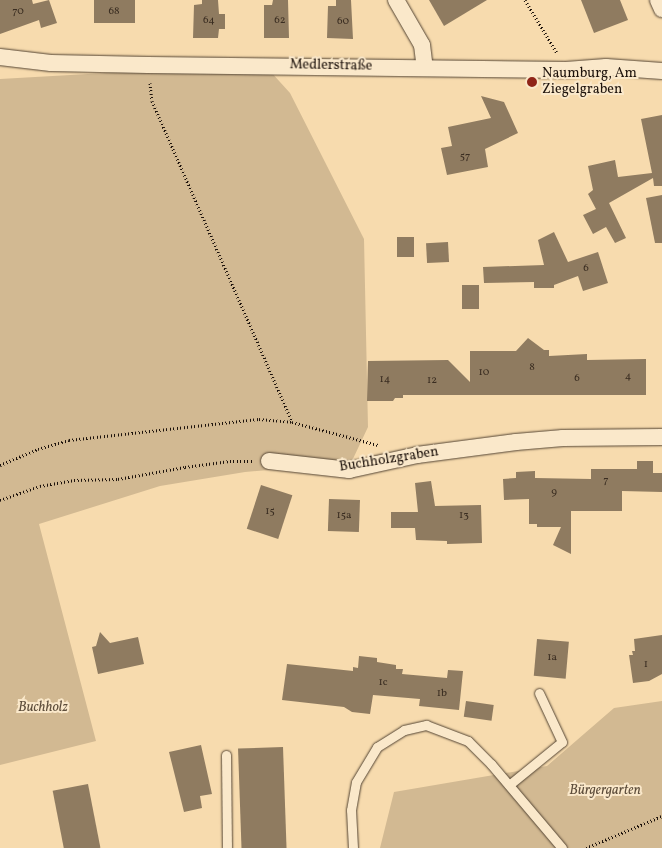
<!DOCTYPE html>
<html>
<head>
<meta charset="utf-8">
<style>
	body { margin:0 }
	#map { position:relative; width:662px; height:848px; overflow:hidden; background:#f7dbae; font-family:Vollkorn,serif }
	div>[style] { position:absolute }
	[style*='--x'] { left:calc(var(--x)*1px); top:calc(var(--y)*1px); width:calc(var(--w)*1px); rotate:calc(var(--a)*1deg) }
	.green>* { inset:0; background:#d2b992 }
	.building>* { inset:0; background:#8f7b60; transform-origin:0 0 }
	.path>* { height:3px; margin-top:-1.5px; transform-origin:0; background:repeating-linear-gradient(90deg,#1e130c 0 1px,transparent 0 3.5px) }
	.roads { filter:drop-shadow(0 0 1px #544534) drop-shadow(0 0 1px #544534) }
	.service>* { height:9px; margin:-4.5px; padding:0 4.5px; transform-origin:4.5px; border-radius:4.5px; background:#fae8ca }
	.minor>* { height:16px; margin:-8px; padding:0 8px; transform-origin:8px; border-radius:8px; background:#fae8ca }
	.dots>* { width:14px; height:14px; translate:-50% -50%; box-sizing:border-box; border:2px solid #fae8ca; border-radius:50% }
	span { translate:-50% -50%; white-space:nowrap; text-align:center; line-height:1.15; -webkit-text-stroke:4px #fae8ca; paint-order:stroke }
	.number-label { font-size:11px; color:#3a2d21 }
	.number-label span { -webkit-text-stroke-width:0 }
	.street-label { font-size:14px; color:#1e130c }
	.poi-label { font-size:14px; color:#1e130c }
	.left { translate:0 -50%; text-align:left }
	.park-label { font-size:14px; color:#5d4d3b; font-style:italic }
</style>
</head>
<body>
<div id="map">
	<div class="green">
		<div style="clip-path:polygon(270px 71px,290px 93px,364px 239px,368px 427px,351px 463px,245px 472px,160px 486px,39px 524px,96px 741px,0 765px,0 79px,123px 72px)"></div>
		<div style="clip-path:polygon(662px 701px,662px 848px,380px 848px,394px 792px,547px 766px,614px 708px)"></div>
	</div>
	<div class="building">
		<div style="clip-path:polygon(0 0,32px 0,33px 4px,49px 0,57px 23px,41px 28px,39px 20px,0 34px)"></div>
		<div style="left:94px;top:0;width:41px;height:23px"></div>
		<div style="clip-path:polygon(202px 0,218px 0,219px 14px,225px 14px,225px 29px,219px 29px,218px 38px,193px 38px,194px 5px,202px 4px)"></div>
		<div style="clip-path:polygon(273px 0,288px 0,289px 38px,264px 38px,264px 5px,272px 5px)"></div>
		<div style="clip-path:polygon(336px 0,351px 0,353px 39px,327px 38px,328px 6px,336px 6px)"></div>
		<div style="clip-path:polygon(429px 0,487px 0,444px 26px)"></div>
		<div style="clip-path:polygon(581px 0,620px 0,628px 20px,594px 33px)"></div>
		<div style="clip-path:polygon(481px 96px,504px 102px,518px 133px,485px 149px,488px 167px,447px 175px,441px 148px,452px 146px,448px 127px,491px 118px)"></div>
		<div style="clip-path:polygon(662px 115px,662px 186px,654px 186px,653px 178px,609px 203px,626px 238px,615px 243px,606px 227px,593px 234px,583px 215px,596px 209px,588px 194px,593px 190px,588px 166px,615px 160px,618px 177px,652px 173px,641px 119px)"></div>
		<div style="clip-path:polygon(662px 195px,662px 243px,655px 243px,646px 198px)"></div>
		<div style="clip-path:polygon(554px 232px,568px 262px,598px 252px,608px 283px,583px 291px,578px 276px,554px 285px,554px 288px,534px 288px,534px 282px,484px 283px,483px 267px,544px 265px,538px 240px)"></div>
		<div style="left:397px;top:237px;width:17px;height:20px"></div>
		<div style="left:448px;top:242px;width:20px;height:22px;rotate:87deg"></div>
		<div style="left:462px;top:285px;width:17px;height:24px"></div>
		<div style="clip-path:polygon(528px 338px,544px 350px,549px 350px,549px 356px,587px 354px,587px 360px,646px 359px,646px 395px,403px 395px,403px 398px,395px 398px,393px 401px,367px 401px,368px 361px,448px 360px,470px 382px,470px 351px,516px 351px)"></div>
		<div style="clip-path:polygon(637px 461px,653px 461px,653px 473px,662px 473px,662px 492px,622px 491px,622px 511px,571px 511px,571px 554px,553px 545px,561px 527px,537px 527px,537px 524px,529px 524px,529px 499px,504px 500px,503px 479px,516px 478px,516px 472px,535px 471px,535px 478px,591px 479px,591px 469px,637px 469px)"></div>
		<div style="clip-path:polygon(431px 481px,435px 506px,481px 505px,482px 543px,447px 544px,447px 541px,416px 540px,415px 528px,391px 528px,391px 512px,418px 512px,415px 483px)"></div>
		<div style="left:261px;top:485px;width:33px;height:46px;rotate:18deg"></div>
		<div style="left:329px;top:499px;width:31px;height:32px;rotate:2deg"></div>
		<div style="clip-path:polygon(100px 632px,110px 643px,138px 637px,144px 664px,98px 674px,92px 647px,96px 646px)"></div>
		<div style="clip-path:polygon(662px 635px,662px 674px,649px 681px,633px 683px,629px 655px,633px 655px,632px 651px,635px 651px,634px 639px)"></div>
		<div style="left:537px;top:639px;width:32px;height:37px;rotate:5deg"></div>
		<div style="clip-path:polygon(359px 656px,377px 658px,377px 662px,396px 665px,396px 669px,403px 669px,402px 674px,447px 678px,448px 670px,463px 671px,459px 710px,419px 706px,420px 699px,373px 695px,370px 714px,352px 712px,344px 707px,282px 700px,287px 664px,353px 671px,353px 667px,358px 668px)"></div>
		<div style="left:466px;top:701px;width:28px;height:16px;rotate:8deg"></div>
		<div style="clip-path:polygon(201px 745px,212px 794px,200px 796px,202px 808px,184px 812px,169px 752px)"></div>
		<div style="left:283px;top:747px;width:101px;height:45px;rotate:88deg"></div>
		<div style="left:88px;top:784px;width:65px;height:36px;rotate:79deg"></div>
	</div>
	<div class="path">
		<div style="--x:525;--y:0;--w:62;--a:58.9"></div>
		<div style="--x:150;--y:83;--w:18;--a:84"></div>
		<div style="--x:152;--y:101;--w:350;--a:66.4"></div>
		<div style="--x:0;--y:465;--w:41;--a:-22.8"></div>
		<div style="--x:38;--y:449;--w:32;--a:-16"></div>
		<div style="--x:69;--y:440;--w:191;--a:-6.3"></div>
		<div style="--x:259;--y:419;--w:33;--a:5"></div>
		<div style="--x:292;--y:422;--w:89;--a:15"></div>
		<div style="--x:0;--y:500;--w:42;--a:-19.3"></div>
		<div style="--x:40;--y:486;--w:35;--a:-10"></div>
		<div style="--x:74;--y:480;--w:44;--a:-1.3"></div>
		<div style="--x:118;--y:479;--w:68;--a:-10.2"></div>
		<div style="--x:185;--y:467;--w:45;--a:-7.6"></div>
		<div style="--x:230;--y:461;--w:22;--a:0"></div>
		<div style="--x:586;--y:848;--w:82;--a:-22.8"></div>
	</div>
	<div class="roads">
		<div class="service">
			<div style="--x:226;--y:755;--w:93;--a:89.4"></div>
			<div style="--x:509;--y:785;--w:68;--a:-39.1"></div>
			<div style="--x:562;--y:742;--w:54;--a:-115.1"></div>
			<div style="--x:353;--y:848;--w:38;--a:-93"></div>
			<div style="--x:351;--y:810;--w:28;--a:-80"></div>
			<div style="--x:356;--y:782;--w:41;--a:-59"></div>
			<div style="--x:377;--y:747;--w:32;--a:-32"></div>
			<div style="--x:404;--y:730;--w:23;--a:-13"></div>
			<div style="--x:426;--y:725;--w:45;--a:20.9"></div>
			<div style="--x:468;--y:741;--w:33;--a:45"></div>
			<div style="--x:491;--y:764;--w:110;--a:49.8"></div>
		</div>
		<div class="minor">
			<div style="--x:396;--y:0;--w:52;--a:60"></div>
			<div style="--x:422;--y:45;--w:23;--a:83"></div>
			<div style="--x:658;--y:0;--w:10;--a:66"></div>
			<div style="--x:0;--y:57;--w:51;--a:6.7"></div>
			<div style="--x:51;--y:63;--w:97;--a:1.2"></div>
			<div style="--x:148;--y:65;--w:418;--a:0.7"></div>
			<div style="--x:566;--y:70;--w:40;--a:-4.3"></div>
			<div style="--x:606;--y:67;--w:56;--a:4.1"></div>
			<div style="--x:269;--y:461;--w:81;--a:6.4"></div>
			<div style="--x:349;--y:470;--w:70;--a:-12.4"></div>
			<div style="--x:417;--y:455;--w:100;--a:-7.5"></div>
			<div style="--x:516;--y:442;--w:47;--a:-4.9"></div>
			<div style="--x:563;--y:438;--w:99;--a:-0.6"></div>
		</div>
	</div>
	<div class="dots">
		<div style="left:532px;top:82px;background:#8f2418"></div>
	</div>
	<div class="number-label">
		<span style="left:18px;top:12px">70</span>
		<span style="left:114px;top:12px">68</span>
		<span style="left:209px;top:21px">64</span>
		<span style="left:280px;top:21px">62</span>
		<span style="left:343px;top:22px">60</span>
		<span style="left:465px;top:157px">57</span>
		<span style="left:586px;top:269px">6</span>
		<span style="left:532px;top:368px">8</span>
		<span style="left:484px;top:373px">10</span>
		<span style="left:628px;top:377px">4</span>
		<span style="left:577px;top:379px">6</span>
		<span style="left:385px;top:380px">14</span>
		<span style="left:432px;top:381px">12</span>
		<span style="left:606px;top:481px">7</span>
		<span style="left:554px;top:493px">9</span>
		<span style="left:270px;top:512px">15</span>
		<span style="left:344px;top:516px">15a</span>
		<span style="left:464px;top:516px">13</span>
		<span style="left:552px;top:658px">1a</span>
		<span style="left:646px;top:665px">1</span>
		<span style="left:383px;top:683px">1c</span>
		<span style="left:442px;top:694px">1b</span>
	</div>
	<div class="street-label">
		<span style="left:331px;top:66px;rotate:1deg">Medlerstraße</span>
		<span style="left:389px;top:460px;rotate:-9deg">Buchholzgraben</span>
	</div>
	<div class="poi-label">
		<span class="left" style="left:542px;top:82px">Naumburg, Am<br>Ziegelgraben</span>
	</div>
	<div class="park-label">
		<span style="left:43px;top:708px">Buchholz</span>
		<span style="left:605px;top:791px">Bürgergarten</span>
	</div>
</div>
</body>
</html>
